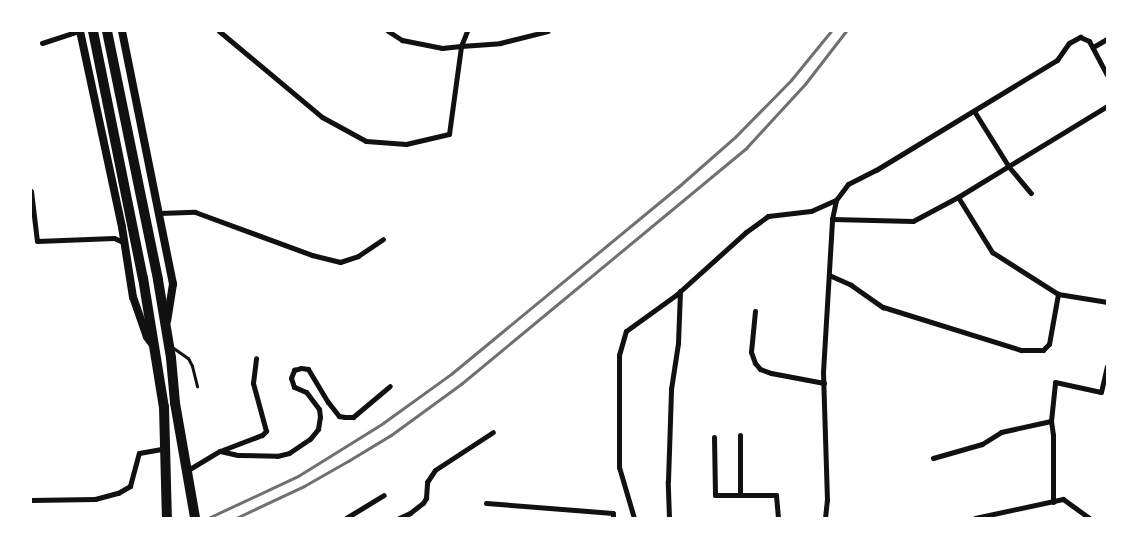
<!DOCTYPE html>
<html>
<head>
<meta charset="utf-8">
<style>
	body { margin:0 }
	#map { position:relative; width:1138px; height:549px; overflow:hidden; background:#fff; font-family:Signika,sans-serif }
	div>[style] { position:absolute }
	[style*='--x'] { left:calc(var(--x)*1px); top:calc(var(--y)*1px); width:calc(var(--w)*1px); rotate:calc(var(--a)*1deg) }
	.service>* { height:3px; margin:-1.5px; padding:0 1.5px; transform-origin:1.5px; border-radius:1.5px; background:#111 }
	.minor>* { height:5px; margin:-2.5px; padding:0 2.5px; transform-origin:2.5px; border-radius:2.5px; background:#111 }
	.tertiary>* { height:8px; margin:-4px; padding:0 4px; transform-origin:4px; border-radius:4px; background:#111 }
	.trunk>* { height:10px; margin:-5px; padding:0 5px; transform-origin:5px; border-radius:5px; background:#111 }
	.rail>* { height:3px; margin:-1.5px; padding:0 1.5px; transform-origin:1.5px; border-radius:1.5px; background:#707070 }
	span { translate:-50% -50%; white-space:nowrap; text-align:center; line-height:1.15; -webkit-text-stroke:4px #fff; paint-order:stroke }
	.frame { position:absolute; inset:0; border:32px solid #fff; pointer-events:none }
</style>
</head>
<body>
<div id="map">
	<div class="service">
		<div style="--x:172;--y:347;--w:19;--a:35"></div>
		<div style="--x:188;--y:358;--w:9;--a:63"></div>
		<div style="--x:192;--y:366;--w:21;--a:76"></div>
	</div>
	<div class="minor">
		<div style="--x:219;--y:31;--w:134;--a:39.9"></div>
		<div style="--x:322;--y:117;--w:50;--a:28.6"></div>
		<div style="--x:366;--y:141;--w:40;--a:4.3"></div>
		<div style="--x:406;--y:144;--w:44;--a:-13.1"></div>
		<div style="--x:449;--y:134;--w:89;--a:-82.2"></div>
		<div style="--x:461;--y:46;--w:39;--a:-4"></div>
		<div style="--x:500;--y:43;--w:49;--a:-14"></div>
		<div style="--x:388;--y:31;--w:17;--a:33"></div>
		<div style="--x:402;--y:40;--w:41;--a:11.3"></div>
		<div style="--x:442;--y:48;--w:19;--a:-6"></div>
		<div style="--x:461;--y:46;--w:16;--a:-68"></div>
		<div style="--x:42;--y:43;--w:39;--a:-18"></div>
		<div style="--x:1093;--y:47;--w:16;--a:-30"></div>
		<div style="--x:974;--y:111;--w:66;--a:58"></div>
		<div style="--x:1009;--y:167;--w:34;--a:50"></div>
		<div style="--x:31;--y:191;--w:50;--a:83.2"></div>
		<div style="--x:37;--y:241;--w:77;--a:-2.2"></div>
		<div style="--x:114;--y:238;--w:12;--a:24"></div>
		<div style="--x:958;--y:197;--w:175;--a:-31.4"></div>
		<div style="--x:159;--y:213;--w:36;--a:-2"></div>
		<div style="--x:195;--y:212;--w:125;--a:20.2"></div>
		<div style="--x:312;--y:255;--w:29;--a:14"></div>
		<div style="--x:340;--y:262;--w:19;--a:-18"></div>
		<div style="--x:358;--y:256;--w:30;--a:-34"></div>
		<div style="--x:832;--y:219;--w:81;--a:1.4"></div>
		<div style="--x:913;--y:221;--w:51;--a:-28.1"></div>
		<div style="--x:958;--y:197;--w:65;--a:58.3"></div>
		<div style="--x:992;--y:252;--w:78;--a:32.5"></div>
		<div style="--x:1058;--y:294;--w:50;--a:9.3"></div>
		<div style="--x:829;--y:275;--w:24;--a:24"></div>
		<div style="--x:851;--y:285;--w:39;--a:35"></div>
		<div style="--x:883;--y:307;--w:145;--a:17.3"></div>
		<div style="--x:1021;--y:350;--w:22;--a:0"></div>
		<div style="--x:1043;--y:350;--w:8;--a:-45"></div>
		<div style="--x:1049;--y:344;--w:51;--a:-79.8"></div>
		<div style="--x:755;--y:311;--w:41;--a:95.6"></div>
		<div style="--x:751;--y:352;--w:12;--a:70"></div>
		<div style="--x:755;--y:363;--w:8;--a:50"></div>
		<div style="--x:760;--y:369;--w:12;--a:20"></div>
		<div style="--x:771;--y:373;--w:54;--a:10.7"></div>
		<div style="--x:740;--y:435;--w:60;--a:90"></div>
		<div style="--x:740;--y:495;--w:36;--a:0"></div>
		<div style="--x:776;--y:495;--w:23;--a:85"></div>
		<div style="--x:714;--y:437;--w:58;--a:89"></div>
		<div style="--x:715;--y:495;--w:25;--a:0"></div>
		<div style="--x:220;--y:451;--w:18;--a:13"></div>
		<div style="--x:238;--y:455;--w:39;--a:1"></div>
		<div style="--x:277;--y:456;--w:12;--a:-14"></div>
		<div style="--x:289;--y:453;--w:25;--a:-34"></div>
		<div style="--x:310;--y:439;--w:13;--a:-51"></div>
		<div style="--x:318;--y:429;--w:12;--a:-81"></div>
		<div style="--x:320;--y:417;--w:8;--a:-97"></div>
		<div style="--x:319;--y:409;--w:21;--a:-127"></div>
		<div style="--x:306;--y:392;--w:13;--a:-157"></div>
		<div style="--x:294;--y:387;--w:9;--a:-108"></div>
		<div style="--x:291;--y:378;--w:9;--a:-69"></div>
		<div style="--x:294;--y:370;--w:7;--a:-16"></div>
		<div style="--x:301;--y:368;--w:7;--a:8"></div>
		<div style="--x:308;--y:369;--w:39;--a:59"></div>
		<div style="--x:328;--y:402;--w:18;--a:52"></div>
		<div style="--x:339;--y:416;--w:6;--a:9"></div>
		<div style="--x:345;--y:417;--w:8;--a:0"></div>
		<div style="--x:353;--y:417;--w:48;--a:-40"></div>
		<div style="--x:933;--y:458;--w:51;--a:-15.9"></div>
		<div style="--x:982;--y:444;--w:22;--a:-32"></div>
		<div style="--x:1001;--y:432;--w:51;--a:-12.4"></div>
		<div style="--x:188;--y:470;--w:37;--a:-31"></div>
		<div style="--x:220;--y:451;--w:45;--a:-20.9"></div>
		<div style="--x:262;--y:435;--w:6;--a:-45"></div>
		<div style="--x:266;--y:431;--w:50;--a:-105.2"></div>
		<div style="--x:253;--y:383;--w:25;--a:-83"></div>
		<div style="--x:31;--y:500;--w:64;--a:-0.9"></div>
		<div style="--x:95;--y:499;--w:24;--a:-15"></div>
		<div style="--x:118;--y:493;--w:14;--a:-30"></div>
		<div style="--x:130;--y:486;--w:34;--a:-75"></div>
		<div style="--x:139;--y:453;--w:27;--a:-10"></div>
		<div style="--x:1053;--y:502;--w:67;--a:-90"></div>
		<div style="--x:1053;--y:435;--w:14;--a:-98"></div>
		<div style="--x:1051;--y:421;--w:39;--a:-84"></div>
		<div style="--x:1055;--y:382;--w:47;--a:12.3"></div>
		<div style="--x:1101;--y:392;--w:26;--a:-77"></div>
		<div style="--x:486;--y:503;--w:127;--a:4.5"></div>
		<div style="--x:613;--y:513;--w:5;--a:90"></div>
		<div style="--x:346;--y:518;--w:44;--a:-31.2"></div>
		<div style="--x:399;--y:518;--w:12;--a:-24"></div>
		<div style="--x:410;--y:513;--w:16;--a:-38"></div>
		<div style="--x:423;--y:503;--w:6;--a:-59"></div>
		<div style="--x:426;--y:498;--w:16;--a:-86"></div>
		<div style="--x:427;--y:482;--w:14;--a:-56"></div>
		<div style="--x:435;--y:470;--w:69;--a:-33.2"></div>
		<div style="--x:634;--y:518;--w:53;--a:-106.4"></div>
		<div style="--x:619;--y:467;--w:112;--a:-90"></div>
		<div style="--x:619;--y:355;--w:25;--a:-74"></div>
		<div style="--x:626;--y:331;--w:62;--a:-35.8"></div>
		<div style="--x:676;--y:295;--w:94;--a:-42"></div>
		<div style="--x:746;--y:232;--w:27;--a:-36"></div>
		<div style="--x:768;--y:216;--w:43;--a:-6.6"></div>
		<div style="--x:811;--y:211;--w:27;--a:-24"></div>
		<div style="--x:669;--y:518;--w:37;--a:-92"></div>
		<div style="--x:668;--y:481;--w:92;--a:-88.1"></div>
		<div style="--x:671;--y:389;--w:47;--a:-81.3"></div>
		<div style="--x:678;--y:343;--w:52;--a:-87.8"></div>
		<div style="--x:825;--y:518;--w:18;--a:-84"></div>
		<div style="--x:827;--y:500;--w:128;--a:-91.8"></div>
		<div style="--x:823;--y:372;--w:153;--a:-86.6"></div>
		<div style="--x:832;--y:219;--w:19;--a:-78"></div>
		<div style="--x:836;--y:200;--w:20;--a:-53"></div>
		<div style="--x:848;--y:184;--w:31;--a:-27"></div>
		<div style="--x:876;--y:170;--w:212;--a:-31.3"></div>
		<div style="--x:1057;--y:60;--w:21;--a:-55"></div>
		<div style="--x:1069;--y:43;--w:13;--a:-29"></div>
		<div style="--x:1080;--y:37;--w:10;--a:24"></div>
		<div style="--x:1089;--y:41;--w:38;--a:62"></div>
		<div style="--x:975;--y:518;--w:90;--a:-12.2"></div>
		<div style="--x:1063;--y:499;--w:32;--a:36"></div>
	</div>
	<div class="tertiary">
		<div style="--x:80;--y:31;--w:200;--a:77.9"></div>
		<div style="--x:122;--y:227;--w:71;--a:81.1"></div>
		<div style="--x:133;--y:297;--w:42;--a:70.7"></div>
		<div style="--x:147;--y:337;--w:10;--a:53"></div>
		<div style="--x:122;--y:31;--w:258;--a:78.6"></div>
		<div style="--x:173;--y:284;--w:37;--a:99"></div>
	</div>
	<div class="trunk">
		<div style="--x:93;--y:31;--w:252;--a:78.6"></div>
		<div style="--x:143;--y:278;--w:131;--a:80.8"></div>
		<div style="--x:164;--y:407;--w:111;--a:88.5"></div>
		<div style="--x:107;--y:31;--w:254;--a:78.4"></div>
		<div style="--x:158;--y:280;--w:79;--a:80.5"></div>
		<div style="--x:171;--y:358;--w:45;--a:84.9"></div>
		<div style="--x:175;--y:403;--w:117;--a:80.1"></div>
	</div>
	<div class="rail">
		<div style="--x:208;--y:518;--w:99;--a:-25"></div>
		<div style="--x:298;--y:476;--w:100;--a:-31.9"></div>
		<div style="--x:383;--y:423;--w:84;--a:-35.8"></div>
		<div style="--x:451;--y:374;--w:294;--a:-39.5"></div>
		<div style="--x:678;--y:187;--w:76;--a:-41.3"></div>
		<div style="--x:735;--y:137;--w:80;--a:-45.5"></div>
		<div style="--x:791;--y:80;--w:63;--a:-50.8"></div>
		<div style="--x:236;--y:518;--w:75;--a:-25.2"></div>
		<div style="--x:304;--y:486;--w:51;--a:-29.6"></div>
		<div style="--x:348;--y:461;--w:50;--a:-31.2"></div>
		<div style="--x:391;--y:435;--w:87;--a:-36.1"></div>
		<div style="--x:461;--y:384;--w:371;--a:-39.6"></div>
		<div style="--x:747;--y:147;--w:86;--a:-47.4"></div>
		<div style="--x:805;--y:84;--w:67;--a:-52.3"></div>
	</div>
	<div class="frame"></div>
</div>
</body>
</html>
